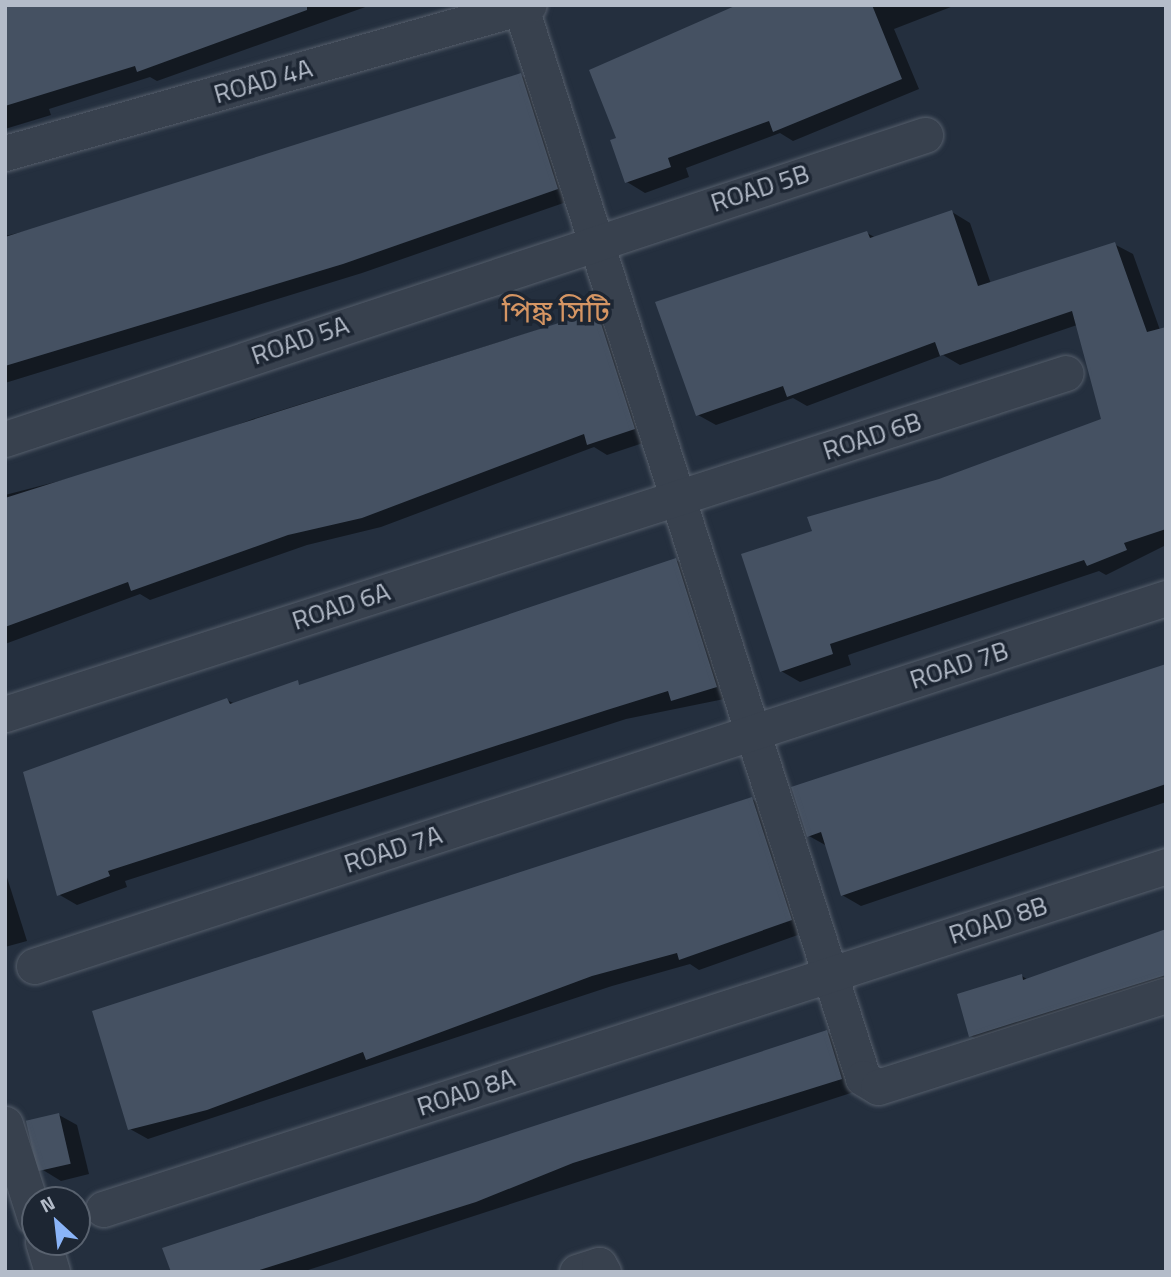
<!DOCTYPE html>
<html>
<head>
<meta charset="utf-8">
<style>
	body { margin:0 }
	#map { position:relative; width:1171px; height:1277px; overflow:hidden; background:#242f3e; font-family:"Titillium Web","Noto Sans Bengali",sans-serif }
	div>[style] { position:absolute }
	[style*='--x'] { left:calc(var(--x)*1px); top:calc(var(--y)*1px); width:calc(var(--w)*1px); rotate:calc(var(--a)*1deg) }
	.shadow>* { inset:0; background:#0007 }
	.building>* { inset:0; background:#455162; transform-origin:0 0 }
	.roads { filter:drop-shadow(0 0 2px #565f6c) drop-shadow(0 0 2px #565f6c) }
	.minor>* { height:35px; margin:-17.5px; padding:0 17.5px; transform-origin:17.5px; border-radius:17.5px; background:#38414e }
	span { translate:-50% -50%; white-space:nowrap; text-align:center; line-height:1.15; -webkit-text-stroke:7px #1d2633; paint-order:stroke }
	.street-label { font-size:26px; color:#b4bcc9 }
	.quarter-label { font-size:30px; color:#d59563 }
	.frame { position:absolute; inset:0; border:7px solid #b4bcc9; pointer-events:none }
	.north { position:absolute; left:21px; top:1186px; width:70px; height:70px; box-sizing:border-box; background:#1d2633; border:2px solid #59626f; border-radius:50%; rotate:333deg; font-size:19px; font-weight:700; line-height:28px; text-align:center; color:#b4bcc9 }
	.north::after { content:''; display:block; margin:auto; width:24px; height:32px; background:#8ab4f8; clip-path:polygon(50% 0,100% 100%,50% 72%,0 100%) }
</style>
</head>
<body>
<div id="map">
	<div class="shadow">
		<div style="clip-path:polygon(5px 5px,371px 5px,157px 81px,150px 77px,49px 109px,51px 115px,5px 129px)"></div>
		<div style="clip-path:polygon(739px 5px,956px 5px,894px 29px,919px 89px,793px 141px,780px 133px,686px 168px,689px 177px,645px 193px,627px 182px,619px 139px)"></div>
		<div style="clip-path:polygon(520px 75px,539px 86px,575px 199px,362px 273px,5px 383px,5px 236px,76px 219px)"></div>
		<div style="clip-path:polygon(952px 212px,970px 223px,991px 284px,1114px 244px,1133px 254px,1160px 330px,1166px 329px,1166px 545px,1106px 575px,1099px 571px,848px 655px,851px 665px,800px 682px,781px 671px,814px 533px,1103px 420px,1077px 325px,960px 365px,943px 355px,807px 406px,793px 398px,716px 425px,698px 415px,867px 233px,876px 238px)"></div>
		<div style="clip-path:polygon(596px 312px,615px 323px,652px 440px,607px 455px,594px 447px,381px 527px,307px 545px,150px 600px,140px 594px,5px 644px,5px 495px,145px 459px,253px 419px)"></div>
		<div style="clip-path:polygon(676px 560px,694px 571px,734px 697px,626px 719px,125px 881px,127px 887px,77px 905px,58px 894px,227px 700px,235px 704px,303px 686px)"></div>
		<div style="clip-path:polygon(1166px 666px,1166px 802px,861px 906px,842px 895px,827px 846px,809px 836px)"></div>
		<div style="clip-path:polygon(752px 799px,770px 810px,809px 931px,699px 970px,690px 964px,612px 986px,148px 1139px,130px 1129px)"></div>
		<div style="clip-path:polygon(5px 871px,27px 941px,5px 947px)"></div>
		<div style="clip-path:polygon(1166px 933px,1166px 990px,989px 1046px,971px 1036px,1022px 976px,1028px 980px)"></div>
		<div style="clip-path:polygon(826px 1032px,845px 1042px,860px 1090px,302px 1272px,173px 1272px)"></div>
		<div style="clip-path:polygon(59px 1115px,77px 1125px,89px 1174px,61px 1181px,43px 1170px)"></div>
	</div>
	<div class="building">
		<div style="clip-path:polygon(5px 5px,307px 5px,307px 10px,137px 72px,135px 66px,5px 106px)"></div>
		<div style="clip-path:polygon(737px 5px,872px 5px,902px 79px,773px 132px,769px 121px,668px 158px,671px 167px,625px 183px,610px 140px,616px 138px,589px 70px)"></div>
		<div style="clip-path:polygon(521px 73px,558px 189px,343px 264px,5px 366px,5px 237px)"></div>
		<div style="clip-path:polygon(952px 210px,978px 286px,1115px 242px,1147px 332px,1166px 327px,1166px 529px,1124px 543px,1127px 550px,1087px 566px,1084px 560px,830px 644px,833px 654px,780px 672px,741px 554px,812px 531px,807px 517px,939px 479px,1101px 419px,1072px 311px,940px 356px,935px 342px,787px 397px,783px 386px,696px 416px,655px 302px,867px 231px,870px 238px)"></div>
		<div style="clip-path:polygon(597px 311px,635px 429px,587px 445px,584px 434px,362px 518px,288px 535px,131px 591px,128px 582px,5px 627px,5px 498px)"></div>
		<div style="clip-path:polygon(676px 558px,717px 687px,671px 701px,668px 691px,607px 710px,108px 871px,110px 876px,57px 896px,23px 772px,227px 698px,230px 704px,298px 680px,299px 685px)"></div>
		<div style="clip-path:polygon(1166px 664px,1166px 784px,841px 896px,821px 832px,807px 837px,791px 787px)"></div>
		<div style="clip-path:polygon(752px 797px,792px 920px,679px 960px,677px 953px,592px 976px,366px 1060px,363px 1052px,207px 1110px,128px 1130px,92px 1011px)"></div>
		<div style="clip-path:polygon(1166px 929px,1166px 975px,969px 1037px,957px 994px,1022px 974px,1023px 980px)"></div>
		<div style="clip-path:polygon(827px 1030px,842px 1079px,573px 1163px,476px 1202px,253px 1272px,171px 1272px,162px 1248px)"></div>
		<div style="left:59px;top:1113px;width:52px;height:34px;rotate:77deg"></div>
	</div>
	<div class="roads">
		<div class="minor">
			<div style="--x:520;--y:5;--w:1126;--a:72.27"></div>
			<div style="--x:863;--y:1078;--w:17;--a:31"></div>
			<div style="--x:878;--y:1087;--w:302;--a:-17.7"></div>
			<div style="--x:5;--y:153;--w:544;--a:-15.77"></div>
			<div style="--x:5;--y:439;--w:969;--a:-18.29"></div>
			<div style="--x:5;--y:714;--w:1114;--a:-17.82"></div>
			<div style="--x:34;--y:966;--w:1190;--a:-18.01"></div>
			<div style="--x:5;--y:1124;--w:99;--a:72.3"></div>
			<div style="--x:103;--y:1209;--w:1117;--a:-17.88"></div>
			<div style="--x:43;--y:1242;--w:31;--a:73"></div>
			<div style="--x:577;--y:1272;--w:23;--a:-18"></div>
			<div style="--x:599;--y:1265;--w:8;--a:60"></div>
		</div>
	</div>
	<div class="street-label">
		<span style="left:263px;top:81px;rotate:-16deg">ROAD 4A</span>
		<span style="left:760px;top:188px;rotate:-18deg">ROAD 5B</span>
		<span style="left:300px;top:340px;rotate:-19deg">ROAD 5A</span>
		<span style="left:872px;top:436px;rotate:-18deg">ROAD 6B</span>
		<span style="left:341px;top:606px;rotate:-18deg">ROAD 6A</span>
		<span style="left:959px;top:665px;rotate:-18deg">ROAD 7B</span>
		<span style="left:393px;top:849px;rotate:-18deg">ROAD 7A</span>
		<span style="left:998px;top:920px;rotate:-18deg">ROAD 8B</span>
		<span style="left:466px;top:1092px;rotate:-18deg">ROAD 8A</span>
	</div>
	<div class="quarter-label">
		<span style="left:556px;top:311px">পিঙ্ক সিটি</span>
	</div>
	<div class="frame"></div>
	<div class="north">N</div>
</div>
</body>
</html>
